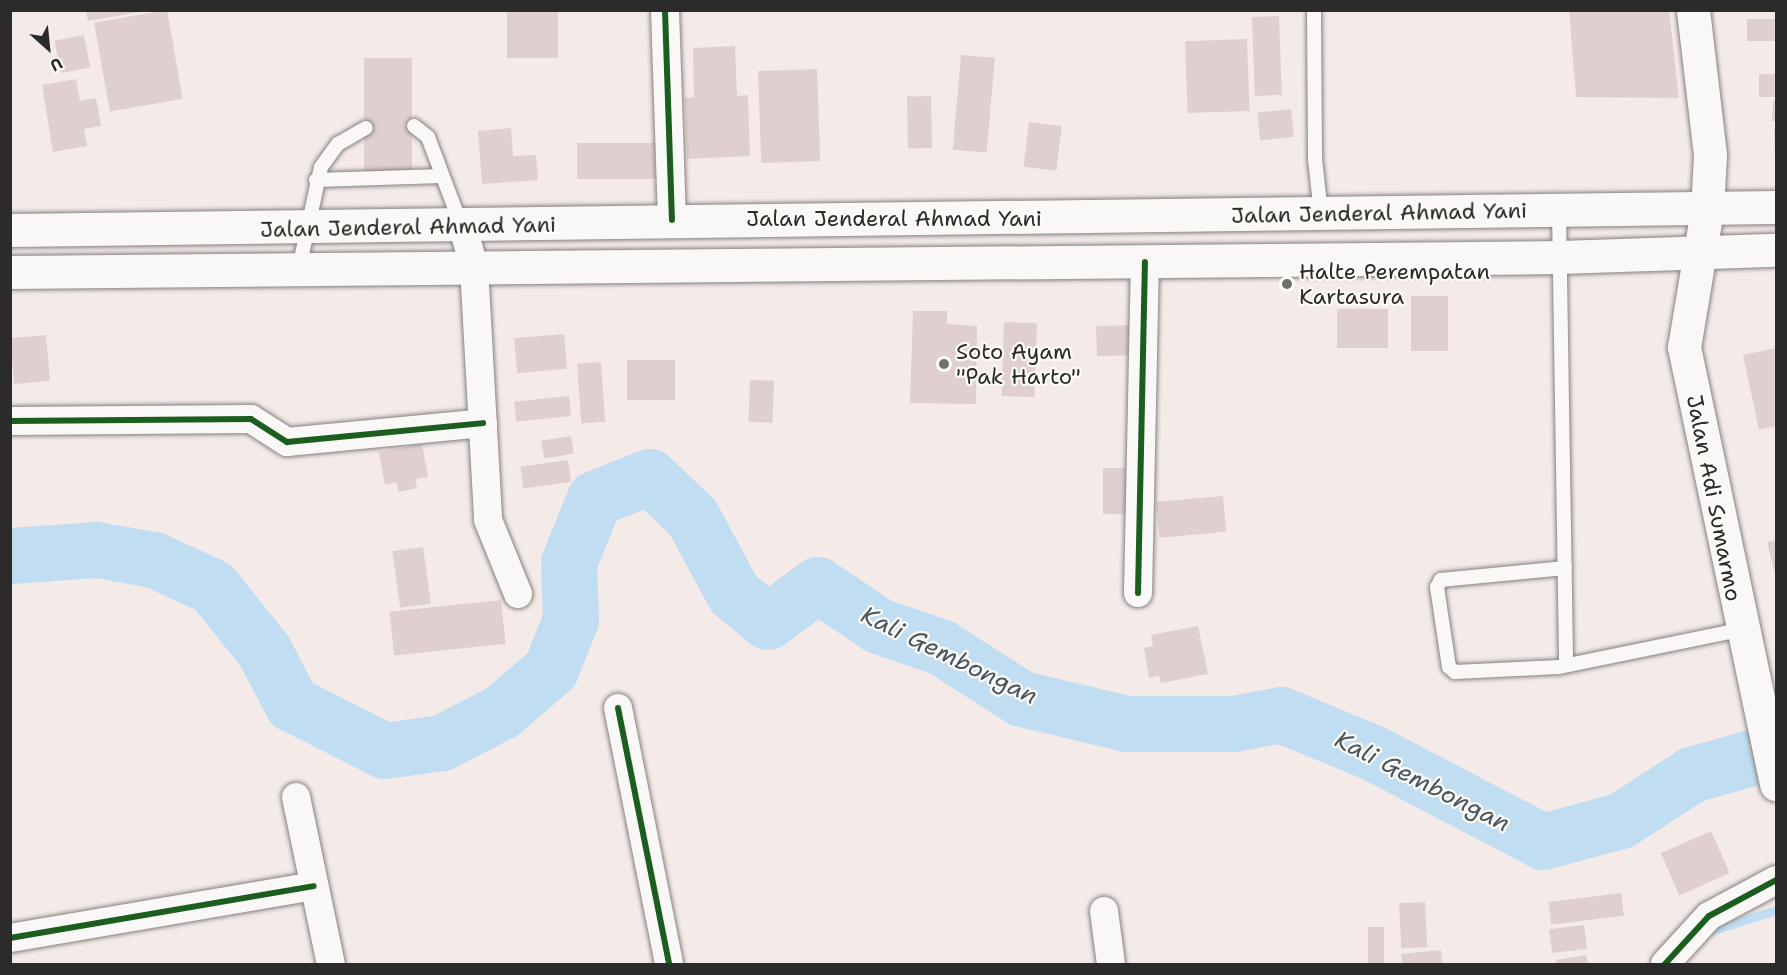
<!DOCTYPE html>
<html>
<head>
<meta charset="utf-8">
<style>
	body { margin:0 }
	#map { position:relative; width:1787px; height:975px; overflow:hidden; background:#f4eae8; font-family:"Shantell Sans",sans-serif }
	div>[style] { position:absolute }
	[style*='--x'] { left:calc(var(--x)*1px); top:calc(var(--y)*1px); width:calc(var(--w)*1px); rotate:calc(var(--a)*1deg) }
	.stream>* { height:9px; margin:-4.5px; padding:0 4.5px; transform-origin:4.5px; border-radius:4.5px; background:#c0ddf2 }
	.river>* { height:56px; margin:-28px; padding:0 28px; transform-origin:28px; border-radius:28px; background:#c0ddf2 }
	.building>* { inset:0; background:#dfd0cf; transform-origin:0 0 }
	.roads { filter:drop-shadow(0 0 2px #858180) drop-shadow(0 0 2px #858180) }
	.lane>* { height:14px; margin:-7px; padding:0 7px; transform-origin:7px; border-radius:7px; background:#faf8f6 }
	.street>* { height:28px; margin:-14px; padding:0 14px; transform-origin:14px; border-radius:14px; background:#faf8f6 }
	.secondary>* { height:33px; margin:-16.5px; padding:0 16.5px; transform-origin:16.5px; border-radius:16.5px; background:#faf8f6 }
	.highway>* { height:33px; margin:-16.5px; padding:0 16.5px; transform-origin:16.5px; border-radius:16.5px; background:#faf8f6 }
	.cycleway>* { height:6px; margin:-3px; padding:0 3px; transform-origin:3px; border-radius:3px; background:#1b5e20 }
	.dots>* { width:16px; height:16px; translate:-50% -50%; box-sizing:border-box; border:3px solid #fdfcf7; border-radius:50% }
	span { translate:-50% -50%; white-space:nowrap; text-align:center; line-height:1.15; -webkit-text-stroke:4.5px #fdfcf7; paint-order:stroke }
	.street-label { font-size:22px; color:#2b2b2b }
	.poi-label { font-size:22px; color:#2b2b2b }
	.left { translate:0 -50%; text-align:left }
	.water-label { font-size:24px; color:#4b565e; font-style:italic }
	.frame { position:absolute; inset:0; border:12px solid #2b2b2b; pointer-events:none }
	.north { position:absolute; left:18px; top:18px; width:60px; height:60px; -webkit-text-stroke:4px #fdfcf7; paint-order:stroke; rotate:153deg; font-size:16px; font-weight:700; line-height:24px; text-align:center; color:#2b2b2b }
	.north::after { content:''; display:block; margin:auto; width:21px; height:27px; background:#2b2b2b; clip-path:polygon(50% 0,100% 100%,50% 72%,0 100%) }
</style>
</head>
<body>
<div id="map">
	<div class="stream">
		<div style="--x:1707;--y:932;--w:72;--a:-17.7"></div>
	</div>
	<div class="river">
		<div style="--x:10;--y:556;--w:87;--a:-3.9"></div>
		<div style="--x:97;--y:550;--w:58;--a:10"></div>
		<div style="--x:154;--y:560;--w:65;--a:24.6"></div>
		<div style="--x:213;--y:587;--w:83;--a:51.3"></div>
		<div style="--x:265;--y:652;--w:59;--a:62.6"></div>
		<div style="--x:292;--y:704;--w:104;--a:26.8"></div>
		<div style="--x:385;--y:751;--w:58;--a:-8"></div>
		<div style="--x:442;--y:743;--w:68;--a:-27.3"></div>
		<div style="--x:502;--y:712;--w:65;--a:-40.6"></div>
		<div style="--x:551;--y:670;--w:54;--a:-68.2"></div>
		<div style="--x:571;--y:620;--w:57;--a:-92"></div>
		<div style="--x:569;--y:563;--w:69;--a:-67.9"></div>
		<div style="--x:595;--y:499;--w:59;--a:-21.8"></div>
		<div style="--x:650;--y:477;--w:59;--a:43.6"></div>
		<div style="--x:693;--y:518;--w:86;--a:61.7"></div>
		<div style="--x:734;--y:594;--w:44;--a:39.5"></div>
		<div style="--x:768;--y:622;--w:62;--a:-36.5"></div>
		<div style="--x:818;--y:585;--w:73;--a:33.9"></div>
		<div style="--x:879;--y:626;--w:67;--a:19.2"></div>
		<div style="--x:942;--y:648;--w:95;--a:32.5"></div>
		<div style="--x:1022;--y:699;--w:108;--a:13.4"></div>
		<div style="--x:1127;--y:724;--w:107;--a:0"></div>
		<div style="--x:1234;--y:724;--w:48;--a:-10.8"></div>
		<div style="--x:1281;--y:715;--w:100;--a:22.4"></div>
		<div style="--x:1373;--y:753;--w:192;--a:27.6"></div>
		<div style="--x:1543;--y:842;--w:81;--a:-15.1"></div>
		<div style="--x:1621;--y:821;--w:85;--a:-32.9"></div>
		<div style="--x:1692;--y:775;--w:87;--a:-15.9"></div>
	</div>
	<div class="building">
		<div style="clip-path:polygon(86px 10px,140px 10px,140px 12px,88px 21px)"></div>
		<div style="left:167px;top:10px;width:90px;height:74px;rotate:80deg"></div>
		<div style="left:507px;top:10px;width:51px;height:48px"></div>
		<div style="clip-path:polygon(1569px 10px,1669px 10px,1679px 98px,1576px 97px)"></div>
		<div style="left:1279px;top:16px;width:79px;height:27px;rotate:88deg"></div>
		<div style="left:1776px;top:19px;width:22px;height:29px;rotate:90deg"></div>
		<div style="left:84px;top:35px;width:33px;height:30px;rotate:79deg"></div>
		<div style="left:1247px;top:39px;width:72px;height:62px;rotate:88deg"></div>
		<div style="clip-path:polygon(735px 46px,737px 96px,748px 95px,750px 156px,687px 159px,685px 98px,694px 97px,693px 48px)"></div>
		<div style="left:961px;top:55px;width:34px;height:95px;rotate:5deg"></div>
		<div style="left:364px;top:58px;width:48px;height:114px"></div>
		<div style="left:817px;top:69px;width:92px;height:59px;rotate:88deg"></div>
		<div style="left:1759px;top:74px;width:17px;height:23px"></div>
		<div style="clip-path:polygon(76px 79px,80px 101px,96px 98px,101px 126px,84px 129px,87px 146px,53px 152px,42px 85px)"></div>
		<div style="left:931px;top:96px;width:52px;height:24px;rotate:89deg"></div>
		<div style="clip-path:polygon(1773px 101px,1776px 101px,1776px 121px,1772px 121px)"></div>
		<div style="left:1291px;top:109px;width:28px;height:34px;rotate:84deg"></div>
		<div style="left:1029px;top:122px;width:33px;height:45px;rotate:7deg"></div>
		<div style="clip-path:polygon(511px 128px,513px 156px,536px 155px,538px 180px,482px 184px,478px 131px)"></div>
		<div style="clip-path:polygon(1774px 128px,1776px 128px,1776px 158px,1775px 158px)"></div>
		<div style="left:655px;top:143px;width:36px;height:78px;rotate:90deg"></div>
		<div style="left:1448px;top:296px;width:55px;height:37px;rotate:90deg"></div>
		<div style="left:1337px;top:309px;width:51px;height:39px"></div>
		<div style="clip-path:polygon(913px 311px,947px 311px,947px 324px,977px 326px,976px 404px,910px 403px)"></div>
		<div style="left:1004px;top:322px;width:33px;height:74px;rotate:2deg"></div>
		<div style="left:1134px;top:325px;width:30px;height:38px;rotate:88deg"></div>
		<div style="left:564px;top:334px;width:35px;height:50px;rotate:85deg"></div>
		<div style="left:46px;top:335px;width:46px;height:36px;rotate:85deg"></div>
		<div style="clip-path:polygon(1776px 348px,1776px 426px,1759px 430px,1743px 355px)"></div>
		<div style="left:675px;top:360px;width:40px;height:48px;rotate:90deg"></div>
		<div style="left:601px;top:362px;width:60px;height:24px;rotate:86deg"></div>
		<div style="left:750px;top:380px;width:24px;height:42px;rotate:2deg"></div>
		<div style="left:569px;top:396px;width:20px;height:55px;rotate:84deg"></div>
		<div style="left:571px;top:436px;width:18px;height:30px;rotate:81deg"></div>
		<div style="clip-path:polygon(422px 444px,428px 477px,415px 479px,417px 488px,398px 492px,397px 482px,385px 485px,379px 452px)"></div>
		<div style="left:568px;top:460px;width:22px;height:48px;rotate:82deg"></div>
		<div style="left:1103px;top:468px;width:30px;height:46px"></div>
		<div style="left:1223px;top:496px;width:36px;height:67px;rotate:85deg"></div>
		<div style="clip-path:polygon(1776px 540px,1776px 577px,1767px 542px)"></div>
		<div style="left:423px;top:547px;width:57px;height:31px;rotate:82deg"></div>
		<div style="left:501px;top:600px;width:44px;height:112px;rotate:84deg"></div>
		<div style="clip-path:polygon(1198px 626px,1208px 674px,1161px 683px,1159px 676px,1149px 678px,1144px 648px,1153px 646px,1151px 635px)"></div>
		<div style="left:1711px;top:831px;width:46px;height:55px;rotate:66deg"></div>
		<div style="left:1621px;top:893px;width:23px;height:73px;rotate:83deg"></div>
		<div style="left:1425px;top:902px;width:45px;height:26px;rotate:87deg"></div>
		<div style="left:1584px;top:925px;width:24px;height:35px;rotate:83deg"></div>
		<div style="left:1368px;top:927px;width:16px;height:36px"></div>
		<div style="clip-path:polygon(1441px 950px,1442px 964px,1402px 964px,1401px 954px)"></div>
		<div style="clip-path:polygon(1586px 955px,1588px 964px,1557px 964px,1556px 960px)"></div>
	</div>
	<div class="roads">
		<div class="lane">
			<div style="--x:1314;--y:11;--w:148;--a:89.6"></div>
			<div style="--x:1315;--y:159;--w:54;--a:83.7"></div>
			<div style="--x:414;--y:126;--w:18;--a:38"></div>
			<div style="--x:428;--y:137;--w:94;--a:69.4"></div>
			<div style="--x:316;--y:180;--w:126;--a:-1.8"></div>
			<div style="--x:1559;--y:211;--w:451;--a:89.1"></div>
			<div style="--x:299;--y:268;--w:103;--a:-77.7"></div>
			<div style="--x:321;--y:167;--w:29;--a:-54"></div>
			<div style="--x:338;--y:144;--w:32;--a:-30"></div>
			<div style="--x:1565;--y:568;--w:125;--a:174.5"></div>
			<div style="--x:1441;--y:580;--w:8;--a:120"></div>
			<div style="--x:1437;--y:587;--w:81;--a:81.5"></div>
			<div style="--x:1449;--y:667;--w:8;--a:40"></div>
			<div style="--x:1455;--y:672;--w:104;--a:-2.8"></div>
			<div style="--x:1559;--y:667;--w:185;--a:-11.6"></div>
		</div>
		<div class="street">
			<div style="--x:665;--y:10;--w:210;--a:88.1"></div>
			<div style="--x:463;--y:227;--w:41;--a:74.6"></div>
			<div style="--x:474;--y:267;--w:253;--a:86.8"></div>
			<div style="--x:488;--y:520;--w:80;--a:67.9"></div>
			<div style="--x:10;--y:421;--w:241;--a:-0.5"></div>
			<div style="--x:251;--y:419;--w:43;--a:32.6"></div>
			<div style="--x:287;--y:442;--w:197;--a:-5.5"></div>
			<div style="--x:1138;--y:593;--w:331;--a:-88.8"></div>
			<div style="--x:618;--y:708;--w:261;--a:78.7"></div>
			<div style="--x:296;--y:797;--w:171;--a:78.2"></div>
			<div style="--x:1104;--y:911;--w:53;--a:82.5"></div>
			<div style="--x:10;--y:938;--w:308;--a:-9.7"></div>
			<div style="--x:1665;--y:964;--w:65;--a:-47.5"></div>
			<div style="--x:1709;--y:916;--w:76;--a:-28.2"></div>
		</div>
		<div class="secondary">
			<div style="--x:1693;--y:10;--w:146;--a:83.3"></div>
			<div style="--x:1710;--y:155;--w:55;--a:93.1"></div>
			<div style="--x:1707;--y:210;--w:139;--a:99.5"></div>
			<div style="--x:1684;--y:347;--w:447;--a:78.1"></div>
		</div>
		<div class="highway">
			<div style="--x:10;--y:230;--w:1766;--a:-0.75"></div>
			<div style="--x:10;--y:272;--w:1550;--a:-0.55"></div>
			<div style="--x:1560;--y:257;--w:216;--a:-1.9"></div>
		</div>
	</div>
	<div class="cycleway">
		<div style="--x:665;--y:10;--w:210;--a:88.1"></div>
		<div style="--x:10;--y:421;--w:241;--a:-0.5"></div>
		<div style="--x:251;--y:419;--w:43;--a:32.6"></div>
		<div style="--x:287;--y:442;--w:197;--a:-5.5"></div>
		<div style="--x:1138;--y:593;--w:331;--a:-88.8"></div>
		<div style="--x:618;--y:708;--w:261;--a:78.7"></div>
		<div style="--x:10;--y:938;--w:308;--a:-9.7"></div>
		<div style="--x:1665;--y:964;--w:65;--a:-47.5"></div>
		<div style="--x:1709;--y:916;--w:76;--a:-28.2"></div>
	</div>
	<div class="dots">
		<div style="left:1287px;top:284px;background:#716e6d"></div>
		<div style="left:944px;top:364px;background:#716e6d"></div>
	</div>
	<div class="street-label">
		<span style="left:1379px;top:213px;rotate:-1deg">Jalan Jenderal Ahmad Yani</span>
		<span style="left:894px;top:219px">Jalan Jenderal Ahmad Yani</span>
		<span style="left:408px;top:227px;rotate:-1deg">Jalan Jenderal Ahmad Yani</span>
		<span style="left:1714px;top:498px;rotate:79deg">Jalan Adi Sumarmo</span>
	</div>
	<div class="poi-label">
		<span class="left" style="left:1299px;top:284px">Halte Perempatan<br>Kartasura</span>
		<span class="left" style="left:956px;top:364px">Soto Ayam<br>"Pak Harto"</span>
	</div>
	<div class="water-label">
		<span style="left:949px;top:656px;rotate:26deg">Kali Gembongan</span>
		<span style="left:1422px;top:782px;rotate:27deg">Kali Gembongan</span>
	</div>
	<div class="frame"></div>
	<div class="north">U</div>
</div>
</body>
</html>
